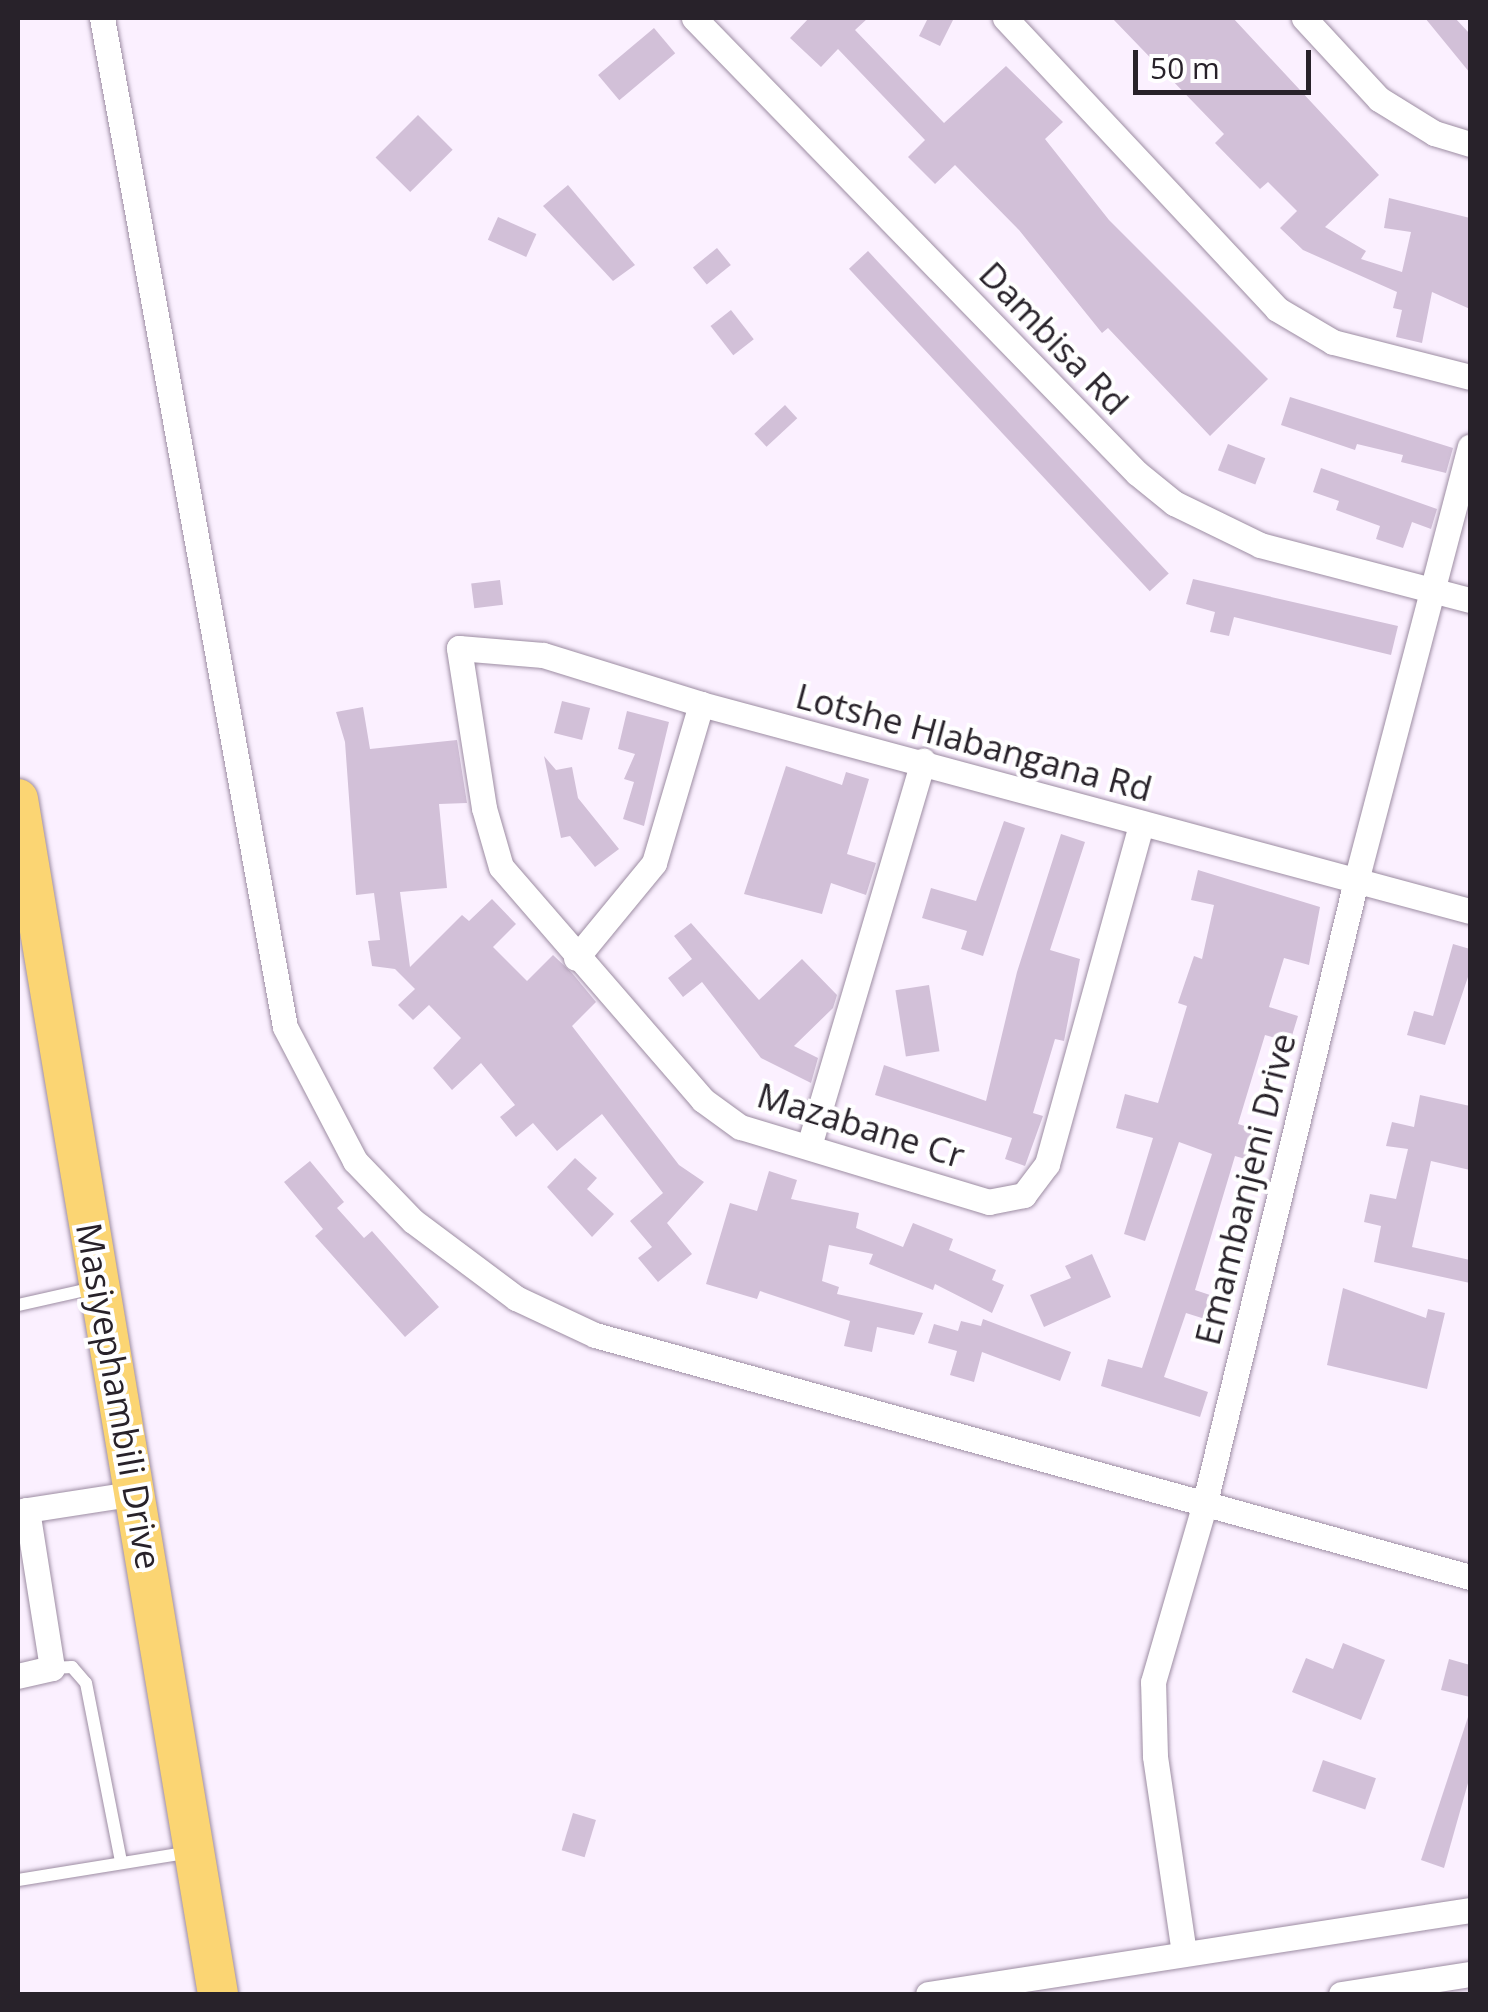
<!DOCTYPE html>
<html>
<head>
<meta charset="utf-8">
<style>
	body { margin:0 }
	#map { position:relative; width:1488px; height:2012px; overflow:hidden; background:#fbf0ff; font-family:"Open Sans",sans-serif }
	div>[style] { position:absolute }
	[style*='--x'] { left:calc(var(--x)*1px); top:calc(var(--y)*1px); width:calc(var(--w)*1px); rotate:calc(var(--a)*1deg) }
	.building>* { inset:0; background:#d2c0d8; transform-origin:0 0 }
	.roads { filter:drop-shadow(0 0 2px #9d8da3) drop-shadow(0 0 2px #9d8da3) }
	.lane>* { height:12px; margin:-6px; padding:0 6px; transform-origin:6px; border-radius:6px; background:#fff }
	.street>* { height:25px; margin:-12.5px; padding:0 12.5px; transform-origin:12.5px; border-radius:12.5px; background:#fff }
	.primary>* { height:40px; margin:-20px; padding:0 20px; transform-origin:20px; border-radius:20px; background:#fbd573 }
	span { translate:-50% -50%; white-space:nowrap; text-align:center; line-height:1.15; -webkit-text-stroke:8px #fff; paint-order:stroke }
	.street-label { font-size:35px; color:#28222a }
	.frame { position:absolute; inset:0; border:20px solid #28222a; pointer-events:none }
	.scale { position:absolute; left:1133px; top:50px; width:178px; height:45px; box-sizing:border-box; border:5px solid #28222a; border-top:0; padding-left:12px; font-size:30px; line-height:35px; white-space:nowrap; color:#28222a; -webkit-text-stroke:8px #fff; paint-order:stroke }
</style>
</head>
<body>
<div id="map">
	<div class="building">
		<div style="clip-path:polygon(809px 18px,868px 18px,855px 30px,944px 123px,1006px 66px,1063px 122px,1045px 139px,1109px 220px,1268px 379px,1210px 436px,1108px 328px,1102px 333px,1019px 230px,955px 165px,935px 184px,908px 157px,925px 140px,838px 49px,821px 67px,790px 38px)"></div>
		<div style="clip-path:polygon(928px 18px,954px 18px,940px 46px,919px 36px)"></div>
		<div style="clip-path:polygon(1112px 18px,1233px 18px,1379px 175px,1325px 227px,1366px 251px,1361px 259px,1402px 272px,1411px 232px,1384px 228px,1389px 198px,1470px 218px,1470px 309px,1432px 292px,1422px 343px,1396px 337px,1402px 310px,1393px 308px,1397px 292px,1303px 250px,1280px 228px,1297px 211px,1268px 182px,1260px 189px,1215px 143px,1224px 134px)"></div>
		<div style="clip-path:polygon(1425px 18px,1455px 18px,1470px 34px,1470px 73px)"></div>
		<div style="left:654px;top:28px;width:33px;height:73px;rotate:50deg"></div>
		<div style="left:418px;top:115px;width:49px;height:60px;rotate:45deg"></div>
		<div style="clip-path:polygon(568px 185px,635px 265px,613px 281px,543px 206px)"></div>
		<div style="left:498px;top:217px;width:42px;height:25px;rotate:24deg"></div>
		<div style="left:717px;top:248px;width:22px;height:31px;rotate:51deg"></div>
		<div style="left:868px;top:251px;width:441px;height:26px;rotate:47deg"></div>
		<div style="left:731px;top:310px;width:37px;height:26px;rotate:52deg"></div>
		<div style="clip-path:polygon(1290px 397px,1453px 448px,1446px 473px,1401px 462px,1403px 455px,1357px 444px,1355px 450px,1281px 425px)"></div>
		<div style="left:785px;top:405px;width:18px;height:42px;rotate:47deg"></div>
		<div style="left:1228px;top:444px;width:40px;height:28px;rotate:21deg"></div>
		<div style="clip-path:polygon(1321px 468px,1437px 509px,1431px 529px,1412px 522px,1403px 548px,1376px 539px,1380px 526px,1336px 510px,1339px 501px,1313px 492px)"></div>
		<div style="clip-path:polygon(1193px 579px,1398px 626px,1391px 655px,1234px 617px,1229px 636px,1210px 632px,1215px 612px,1186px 604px)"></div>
		<div style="left:500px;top:580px;width:25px;height:29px;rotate:83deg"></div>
		<div style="left:562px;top:701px;width:29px;height:33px;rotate:14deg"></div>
		<div style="clip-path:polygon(363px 707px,370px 749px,457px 740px,467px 803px,439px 804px,447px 888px,400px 892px,410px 967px,462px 915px,469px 921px,492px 899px,516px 924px,493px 947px,527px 981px,553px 955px,572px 973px,596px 1002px,572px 1026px,679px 1165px,704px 1182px,667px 1223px,692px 1254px,658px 1282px,638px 1258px,652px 1247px,630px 1221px,663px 1193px,602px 1114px,557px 1151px,533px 1123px,516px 1137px,500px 1117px,515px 1105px,481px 1063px,452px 1090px,433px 1068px,461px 1038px,429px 1005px,413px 1020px,398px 1005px,415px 989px,395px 969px,372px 966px,368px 941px,380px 940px,374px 893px,356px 895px,345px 742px,336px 712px)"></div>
		<div style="clip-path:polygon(627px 711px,669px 722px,644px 826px,623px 819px,634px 782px,624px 779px,635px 754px,618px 749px)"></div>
		<div style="clip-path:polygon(544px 756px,556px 770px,572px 767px,578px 798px,619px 849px,595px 867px,570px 836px,561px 838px)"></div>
		<div style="clip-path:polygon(786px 766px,842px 785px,846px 772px,869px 779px,847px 854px,876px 863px,866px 895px,831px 883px,822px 914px,744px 894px)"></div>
		<div style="clip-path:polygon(1004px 821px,1025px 828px,983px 956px,961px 949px,967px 931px,922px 918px,931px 888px,976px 901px)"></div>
		<div style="clip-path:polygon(1061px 834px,1085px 842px,1050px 950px,1080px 959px,1064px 1041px,1055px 1039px,1033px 1113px,1043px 1116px,1025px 1166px,1005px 1159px,1012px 1138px,875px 1095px,884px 1065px,986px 1101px,1017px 972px)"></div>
		<div style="clip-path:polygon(1198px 870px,1320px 907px,1309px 965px,1284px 958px,1269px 1007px,1298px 1016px,1290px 1042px,1265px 1035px,1238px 1124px,1261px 1131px,1252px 1161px,1235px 1156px,1195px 1290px,1213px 1296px,1205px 1319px,1186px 1313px,1164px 1377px,1208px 1392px,1200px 1417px,1101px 1386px,1108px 1359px,1142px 1368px,1212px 1154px,1179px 1142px,1145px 1241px,1124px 1234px,1153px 1138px,1116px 1128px,1125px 1094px,1158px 1103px,1187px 1006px,1178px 1003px,1194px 956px,1202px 959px,1214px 905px,1191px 900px)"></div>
		<div style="clip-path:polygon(691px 923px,759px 1000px,802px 959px,837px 995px,833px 1008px,794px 1046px,818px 1058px,811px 1083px,761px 1058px,702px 982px,683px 997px,668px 978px,692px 959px,674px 936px)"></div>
		<div style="clip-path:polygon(1453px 944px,1470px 949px,1470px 971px,1445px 1045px,1407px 1035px,1414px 1011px,1433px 1016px)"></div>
		<div style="left:929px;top:985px;width:67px;height:34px;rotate:81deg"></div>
		<div style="clip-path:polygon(1420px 1095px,1470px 1106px,1470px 1170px,1431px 1161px,1412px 1247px,1470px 1260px,1470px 1283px,1374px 1262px,1381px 1226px,1364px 1222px,1370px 1194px,1396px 1199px,1408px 1149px,1386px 1146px,1392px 1122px,1414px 1127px)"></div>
		<div style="clip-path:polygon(575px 1158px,597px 1178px,587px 1189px,614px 1214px,592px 1237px,547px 1187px)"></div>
		<div style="clip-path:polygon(310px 1161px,344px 1202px,337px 1208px,364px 1238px,372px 1231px,439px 1307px,405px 1337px,315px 1236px,323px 1229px,284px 1182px)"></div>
		<div style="clip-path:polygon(769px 1171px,797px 1180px,791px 1199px,859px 1213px,856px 1228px,903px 1247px,913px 1223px,953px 1239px,949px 1250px,996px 1270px,992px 1280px,1004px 1285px,992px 1313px,935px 1284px,933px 1290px,869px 1264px,873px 1254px,829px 1245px,822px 1281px,839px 1287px,837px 1294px,923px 1313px,914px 1335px,877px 1327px,872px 1352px,844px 1346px,850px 1321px,760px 1291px,757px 1299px,706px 1284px,730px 1203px,757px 1211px)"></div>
		<div style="clip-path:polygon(1092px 1254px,1111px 1297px,1044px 1327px,1030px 1295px,1071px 1278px,1065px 1266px)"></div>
		<div style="clip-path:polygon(1343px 1288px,1426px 1318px,1428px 1309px,1445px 1313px,1427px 1389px,1327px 1365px)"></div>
		<div style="clip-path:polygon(983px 1319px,1071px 1352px,1060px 1381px,982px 1352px,974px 1382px,950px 1375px,957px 1351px,928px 1343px,934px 1324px,958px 1331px,961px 1321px,981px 1326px)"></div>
		<div style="clip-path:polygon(1343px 1643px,1385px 1660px,1361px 1720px,1292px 1692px,1306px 1658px,1333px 1669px)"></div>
		<div style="clip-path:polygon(1449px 1659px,1470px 1665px,1470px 1697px,1441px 1690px)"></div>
		<div style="clip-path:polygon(1469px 1714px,1470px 1776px,1444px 1868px,1421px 1860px)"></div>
		<div style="left:1323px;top:1760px;width:56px;height:33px;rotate:19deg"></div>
		<div style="left:573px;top:1813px;width:24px;height:39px;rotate:17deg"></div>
	</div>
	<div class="roads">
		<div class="lane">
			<div style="--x:18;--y:1305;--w:78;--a:-12.6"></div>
			<div style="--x:52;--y:1668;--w:20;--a:-3"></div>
			<div style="--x:72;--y:1667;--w:21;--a:49"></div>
			<div style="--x:86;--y:1683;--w:181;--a:78.9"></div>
			<div style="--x:18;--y:1880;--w:174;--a:-9.2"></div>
		</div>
		<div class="street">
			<div style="--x:102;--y:18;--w:1025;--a:79.72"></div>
			<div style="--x:285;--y:1027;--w:151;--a:62.4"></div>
			<div style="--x:355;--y:1161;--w:83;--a:46"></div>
			<div style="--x:413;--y:1221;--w:129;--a:36.8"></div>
			<div style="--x:516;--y:1298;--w:87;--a:25.1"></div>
			<div style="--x:595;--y:1335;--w:908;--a:15.46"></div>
			<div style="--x:694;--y:18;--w:635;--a:45.77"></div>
			<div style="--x:1137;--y:473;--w:48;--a:39"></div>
			<div style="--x:1174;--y:503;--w:96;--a:26"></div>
			<div style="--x:1260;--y:545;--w:217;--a:14.7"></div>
			<div style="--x:1005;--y:18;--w:398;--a:46.9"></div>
			<div style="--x:1277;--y:309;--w:65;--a:30.5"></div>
			<div style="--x:1333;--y:342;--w:141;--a:14.3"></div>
			<div style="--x:1304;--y:18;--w:110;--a:47.2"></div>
			<div style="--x:1379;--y:99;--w:65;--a:31.7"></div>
			<div style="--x:1434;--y:133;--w:38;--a:17"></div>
			<div style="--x:1141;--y:825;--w:352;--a:105.5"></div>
			<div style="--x:1047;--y:1164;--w:39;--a:127"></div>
			<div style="--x:1024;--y:1195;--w:36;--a:169"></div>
			<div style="--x:989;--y:1202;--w:260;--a:-163.2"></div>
			<div style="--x:740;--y:1127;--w:46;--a:-143.9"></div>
			<div style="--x:703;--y:1100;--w:308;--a:-130.9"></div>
			<div style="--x:501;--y:867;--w:61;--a:-106.1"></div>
			<div style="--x:484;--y:808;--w:162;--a:-98.9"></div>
			<div style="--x:459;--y:648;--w:84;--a:4.8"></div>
			<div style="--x:543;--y:655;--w:165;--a:17.2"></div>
			<div style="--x:701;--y:704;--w:796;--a:15.07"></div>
			<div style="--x:576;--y:958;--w:123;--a:-50.6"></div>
			<div style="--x:654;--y:863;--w:166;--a:-73.5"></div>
			<div style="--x:809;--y:1146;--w:402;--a:-73.5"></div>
			<div style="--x:27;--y:1510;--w:111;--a:-8.8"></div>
			<div style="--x:18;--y:1512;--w:9;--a:-13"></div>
			<div style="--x:27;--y:1510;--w:160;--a:81"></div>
			<div style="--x:52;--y:1668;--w:35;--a:167"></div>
			<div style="--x:1184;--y:1953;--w:199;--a:-98.4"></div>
			<div style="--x:1155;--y:1756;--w:74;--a:-91.5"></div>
			<div style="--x:1153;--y:1682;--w:183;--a:-73.8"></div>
			<div style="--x:1204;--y:1506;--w:647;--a:-76.33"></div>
			<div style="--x:1357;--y:877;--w:445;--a:-75.3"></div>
			<div style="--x:928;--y:1994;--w:548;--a:-8.81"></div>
			<div style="--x:1341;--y:1994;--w:131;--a:-8.8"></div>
		</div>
		<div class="primary">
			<div style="--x:18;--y:799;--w:1212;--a:80.5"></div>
		</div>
	</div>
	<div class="street-label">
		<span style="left:1054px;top:338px;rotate:46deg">Dambisa Rd</span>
		<span style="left:974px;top:742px;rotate:15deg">Lotshe Hlabangana Rd</span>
		<span style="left:861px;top:1125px;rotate:17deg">Mazabane Cr</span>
		<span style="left:1245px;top:1189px;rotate:-76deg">Emambanjeni Drive</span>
		<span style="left:119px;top:1396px;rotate:80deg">Masiyephambili Drive</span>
	</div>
	<div class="frame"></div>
	<div class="scale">50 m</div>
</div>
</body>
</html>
